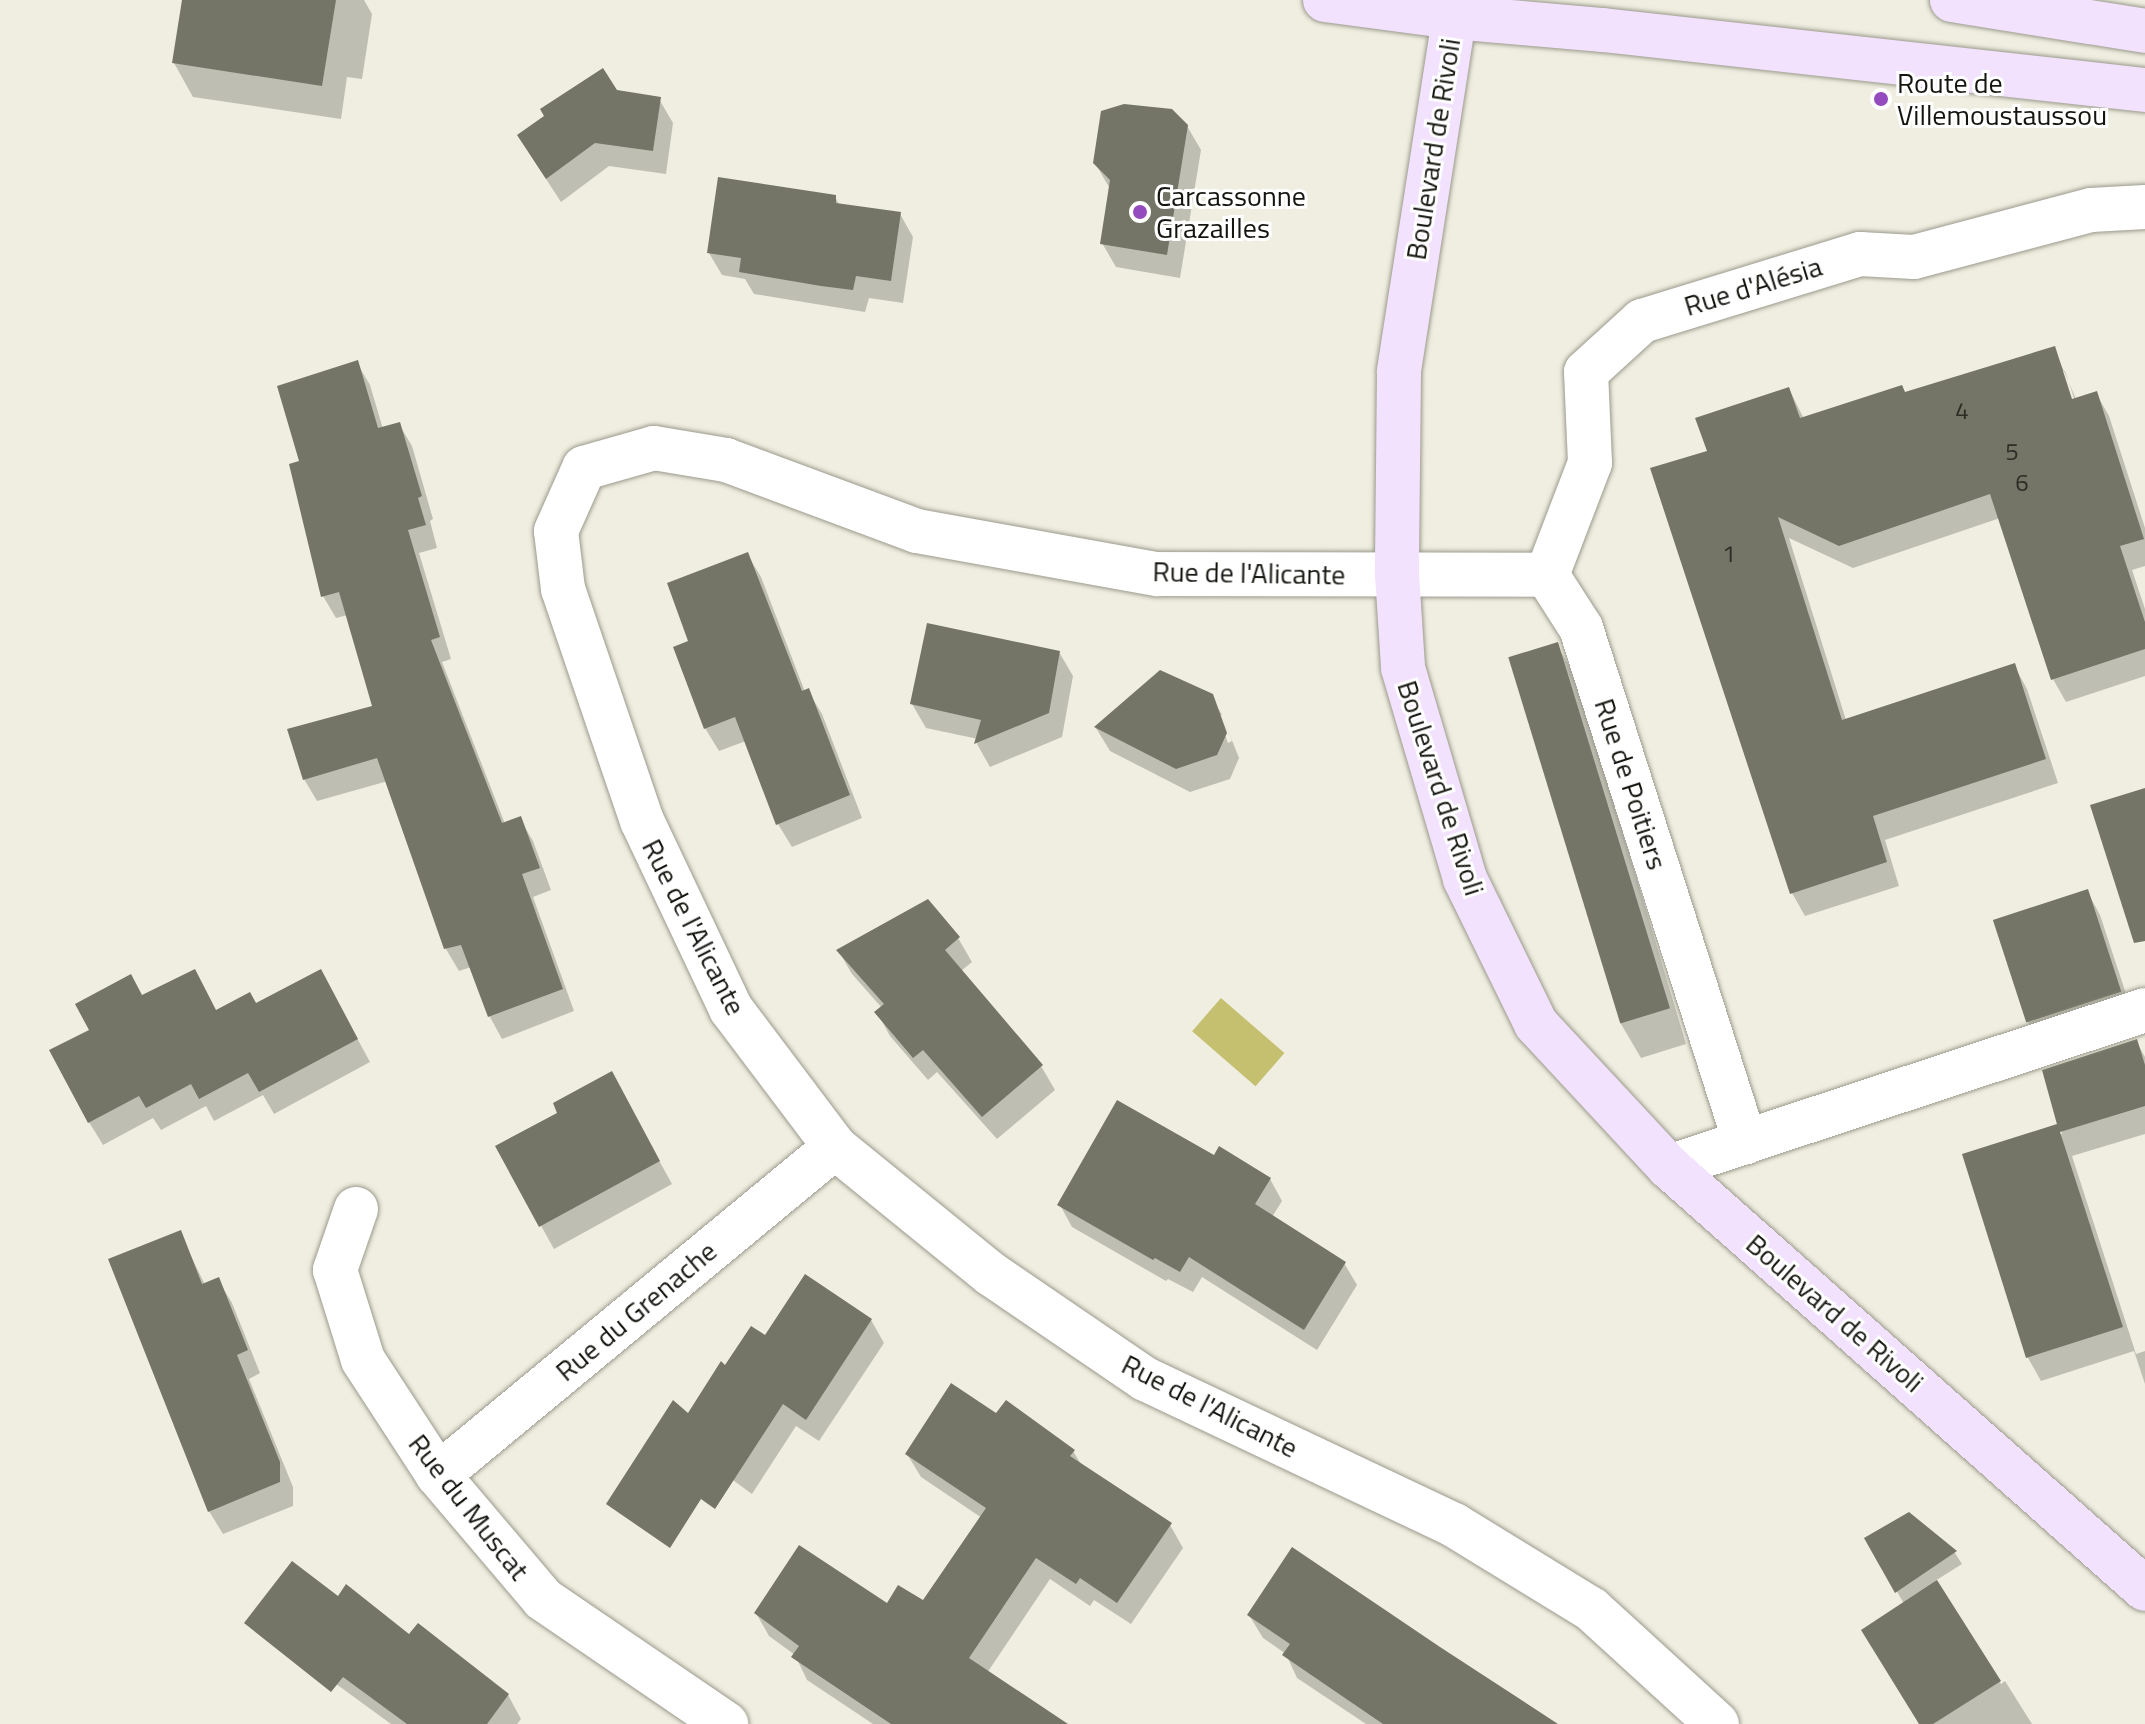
<!DOCTYPE html>
<html>
<head>
<meta charset="utf-8">
<style>
	body { margin:0 }
	#map { position:relative; width:2145px; height:1724px; overflow:hidden; background:#efeee0; font-family:"Titillium Web",sans-serif }
	div>[style] { position:absolute }
	[style*='--x'] { left:calc(var(--x)*1px); top:calc(var(--y)*1px); width:calc(var(--w)*1px); rotate:calc(var(--a)*1deg) }
	.water>* { inset:0; background:#c5bf70; transform-origin:0 0 }
	.shadow>* { inset:0; background:#0003 }
	.building>* { inset:0; background:#747467; transform-origin:0 0 }
	.roads { filter:drop-shadow(0 0 2px #9b9a8d) drop-shadow(0 0 2px #9b9a8d) }
	.street>* { height:44px; margin:-22px; padding:0 22px; transform-origin:22px; border-radius:22px; background:#fff }
	.secondary>* { height:44px; margin:-22px; padding:0 22px; transform-origin:22px; border-radius:22px; background:#f2e2fe }
	.dots>* { width:22px; height:22px; translate:-50% -50%; box-sizing:border-box; border:4px solid #fff; border-radius:50% }
	span { translate:-50% -50%; white-space:nowrap; text-align:center; line-height:1.15; -webkit-text-stroke:6px #fff; paint-order:stroke }
	.number-label { font-size:24px; color:#2d2d26 }
	.number-label span { -webkit-text-stroke-width:0 }
	.poi-label { font-size:28px; color:#151510 }
	.left { translate:0 -50%; text-align:left }
	.street-label { font-size:28px; color:#151510 }
</style>
</head>
<body>
<div id="map">
	<div class="water">
		<div style="left:1221px;top:998px;width:84px;height:44px;rotate:41deg"></div>
	</div>
	<div class="shadow">
		<div style="clip-path:polygon(184px 0,364px 0,372px 14px,362px 79px,347px 77px,341px 119px,193px 97px,174px 63px)"></div>
		<div style="clip-path:polygon(616px 92px,659px 99px,673px 123px,666px 174px,609px 166px,561px 202px,533px 159px)"></div>
		<div style="clip-path:polygon(1187px 126px,1201px 150px,1180px 278px,1116px 267px,1102px 243px,1109px 187px,1095px 163px)"></div>
		<div style="clip-path:polygon(835px 197px,840px 206px,900px 214px,913px 237px,903px 303px,869px 298px,865px 312px,754px 294px,745px 279px,722px 275px,709px 253px)"></div>
		<div style="clip-path:polygon(evenodd,2054px 348px,2076px 399px,2096px 393px,2109px 416px,2145px 528px,2145px 566px,2132px 570px,2145px 609px,2145px 676px,2066px 702px,2053px 679px,2000px 518px,1853px 568px,1789px 538px,1846px 720px,2014px 665px,2027px 689px,2058px 783px,1885px 840px,1899px 886px,1805px 916px,1792px 893px,1710px 452px,1789px 389px,1804px 419px,1906px 394px,2054px 348px,2061px 371px,2065px 371px,2077px 407px,2074px 409px,2061px 371px)"></div>
		<div style="clip-path:polygon(357px 363px,370px 385px,383px 429px,399px 424px,412px 446px,433px 519px,430px 521px,437px 548px,419px 553px,451px 659px,442px 662px,505px 824px,520px 819px,533px 841px,551px 890px,533px 897px,574px 1011px,502px 1039px,490px 1017px,471px 967px,459px 971px,446px 949px,388px 781px,317px 801px,304px 779px,375px 707px,348px 615px,336px 618px,323px 596px,301px 462px)"></div>
		<div style="clip-path:polygon(747px 554px,761px 577px,805px 692px,808px 691px,822px 714px,862px 818px,792px 847px,778px 824px,746px 741px,719px 751px,705px 728px,690px 642px)"></div>
		<div style="clip-path:polygon(1557px 645px,1577px 679px,1686px 1044px,1641px 1058px,1621px 1024px)"></div>
		<div style="clip-path:polygon(1059px 652px,1073px 676px,1062px 737px,990px 767px,977px 744px,978px 739px,926px 728px,912px 704px)"></div>
		<div style="clip-path:polygon(1211px 696px,1222px 715px,1218px 715px,1228px 743px,1232px 741px,1222px 715px,1239px 758px,1230px 779px,1190px 792px,1110px 751px,1096px 728px)"></div>
		<div style="clip-path:polygon(2087px 891px,2100px 915px,2133px 1015px,2042px 1046px,2028px 1022px)"></div>
		<div style="clip-path:polygon(958px 938px,972px 962px,961px 971px,1041px 1066px,1055px 1090px,997px 1139px,937px 1072px,928px 1080px,890px 1036px,877px 1012px,882px 1008px,852px 974px,838px 950px)"></div>
		<div style="clip-path:polygon(333px 994px,370px 1062px,274px 1114px,263px 1095px,214px 1121px,206px 1106px,161px 1130px,153px 1118px,103px 1145px,89px 1122px,92px 1030px,142px 998px,216px 1012px)"></div>
		<div style="clip-path:polygon(2136px 1041px,2145px 1057px,2145px 1134px,2072px 1156px,2136px 1354px,2145px 1351px,2145px 1384px,2134px 1351px,2041px 1381px,2028px 1358px,1965px 1156px,2062px 1134px,2044px 1072px)"></div>
		<div style="clip-path:polygon(624px 1097px,672px 1184px,554px 1249px,497px 1147px)"></div>
		<div style="clip-path:polygon(1214px 1158px,1270px 1179px,1282px 1201px,1272px 1217px,1344px 1263px,1357px 1285px,1317px 1350px,1202px 1277px,1193px 1292px,1168px 1279px,1166px 1281px,1072px 1227px,1060px 1205px)"></div>
		<div style="clip-path:polygon(180px 1233px,205px 1285px,218px 1280px,232px 1303px,260px 1373px,249px 1379px,293px 1487px,293px 1506px,223px 1534px,209px 1511px)"></div>
		<div style="clip-path:polygon(871px 1320px,884px 1343px,819px 1441px,796px 1426px,752px 1494px,693px 1451px,725px 1368px,766px 1338px)"></div>
		<div style="clip-path:polygon(997px 1416px,1073px 1451px,1082px 1466px,1170px 1525px,1183px 1548px,1131px 1624px,1094px 1600px,1090px 1606px,1050px 1579px,987px 1673px,1033px 1724px,873px 1724px,807px 1680px,795px 1655px,769px 1636px,756px 1613px,923px 1603px,982px 1518px,921px 1477px,907px 1454px)"></div>
		<div style="clip-path:polygon(1909px 1514px,1955px 1553px,1962px 1564px,1935px 1581px,2001px 1684px,2005px 1681px,2032px 1724px,1920px 1724px,1904px 1604px,1867px 1538px)"></div>
		<div style="clip-path:polygon(339px 1599px,508px 1695px,521px 1719px,517px 1724px,391px 1724px,269px 1635px)"></div>
		<div style="clip-path:polygon(1249px 1615px,1545px 1724px,1366px 1724px,1297px 1678px,1286px 1654px,1263px 1638px)"></div>
	</div>
	<div class="building">
		<div style="clip-path:polygon(182px 0,336px 0,322px 86px,172px 63px)"></div>
		<div style="clip-path:polygon(603px 68px,617px 90px,661px 97px,653px 151px,595px 143px,546px 179px,517px 135px,544px 116px,540px 109px)"></div>
		<div style="clip-path:polygon(1124px 104px,1172px 109px,1188px 125px,1167px 255px,1100px 244px,1110px 180px,1093px 163px,1101px 111px)"></div>
		<div style="clip-path:polygon(718px 177px,836px 195px,836px 203px,901px 212px,891px 281px,856px 276px,853px 290px,821px 286px,739px 272px,741px 258px,707px 253px)"></div>
		<div style="clip-path:polygon(2055px 346px,2072px 399px,2097px 391px,2144px 539px,2120px 546px,2145px 622px,2145px 649px,2051px 680px,1990px 494px,1839px 546px,1778px 517px,1842px 720px,2015px 663px,2046px 759px,1873px 816px,1887px 862px,1790px 894px,1650px 468px,1707px 451px,1695px 418px,1789px 387px,1800px 418px,1902px 385px,1905px 392px)"></div>
		<div style="clip-path:polygon(358px 360px,378px 428px,400px 422px,422px 496px,418px 498px,426px 525px,408px 530px,440px 637px,431px 640px,502px 823px,521px 816px,540px 868px,522px 874px,563px 989px,488px 1017px,461px 945px,444px 949px,377px 758px,303px 780px,287px 729px,372px 706px,339px 592px,321px 597px,289px 464px,299px 461px,277px 386px)"></div>
		<div style="clip-path:polygon(748px 552px,802px 691px,809px 688px,850px 795px,776px 825px,735px 717px,704px 729px,673px 647px,688px 641px,667px 583px)"></div>
		<div style="clip-path:polygon(927px 623px,1060px 651px,1049px 713px,974px 744px,981px 720px,910px 704px)"></div>
		<div style="left:1558px;top:642px;width:383px;height:52px;rotate:73deg"></div>
		<div style="clip-path:polygon(1160px 670px,1213px 694px,1227px 733px,1217px 755px,1176px 769px,1094px 727px)"></div>
		<div style="clip-path:polygon(2145px 788px,2145px 941px,2134px 943px,2090px 805px)"></div>
		<div style="left:2088px;top:889px;width:108px;height:100px;rotate:72deg"></div>
		<div style="clip-path:polygon(928px 899px,960px 937px,945px 950px,1043px 1065px,982px 1117px,923px 1050px,913px 1058px,874px 1012px,884px 1004px,836px 950px)"></div>
		<div style="clip-path:polygon(195px 969px,216px 1010px,250px 992px,256px 1003px,321px 969px,358px 1039px,259px 1092px,248px 1073px,199px 1099px,191px 1084px,146px 1108px,139px 1096px,88px 1123px,49px 1050px,89px 1030px,75px 1004px,131px 974px,142px 995px)"></div>
		<div style="clip-path:polygon(2137px 1039px,2145px 1065px,2145px 1106px,2060px 1132px,2123px 1327px,2026px 1358px,1962px 1154px,2057px 1124px,2058px 1128px,2042px 1070px)"></div>
		<div style="clip-path:polygon(612px 1071px,660px 1161px,539px 1227px,495px 1146px,557px 1113px,553px 1103px)"></div>
		<div style="clip-path:polygon(1117px 1100px,1214px 1155px,1219px 1146px,1271px 1178px,1255px 1204px,1346px 1262px,1304px 1330px,1189px 1257px,1180px 1272px,1155px 1258px,1153px 1260px,1057px 1205px)"></div>
		<div style="clip-path:polygon(181px 1230px,202px 1284px,219px 1277px,248px 1350px,237px 1355px,280px 1462px,280px 1482px,208px 1512px,108px 1259px)"></div>
		<div style="clip-path:polygon(805px 1274px,872px 1319px,806px 1420px,783px 1404px,715px 1509px,701px 1499px,670px 1548px,606px 1504px,673px 1400px,688px 1413px,721px 1361px,725px 1365px,751px 1326px,765px 1335px)"></div>
		<div style="clip-path:polygon(951px 1383px,996px 1413px,1006px 1400px,1075px 1450px,1070px 1456px,1172px 1523px,1117px 1603px,1080px 1578px,1076px 1584px,1036px 1558px,969px 1658px,1068px 1724px,891px 1724px,791px 1657px,799px 1646px,754px 1613px,799px 1545px,887px 1603px,898px 1585px,923px 1600px,986px 1508px,905px 1454px)"></div>
		<div style="clip-path:polygon(1909px 1512px,1957px 1551px,1895px 1593px,1864px 1538px)"></div>
		<div style="clip-path:polygon(1292px 1547px,1440px 1647px,1558px 1724px,1383px 1724px,1282px 1655px,1290px 1644px,1247px 1615px)"></div>
		<div style="clip-path:polygon(292px 1561px,338px 1596px,346px 1584px,409px 1634px,418px 1623px,509px 1694px,487px 1724px,407px 1724px,343px 1677px,331px 1692px,244px 1623px)"></div>
		<div style="clip-path:polygon(1937px 1580px,2001px 1681px,1933px 1724px,1919px 1724px,1861px 1630px)"></div>
	</div>
	<div class="roads">
		<div class="street">
			<div style="--x:1547;--y:575;--w:120;--a:-69"></div>
			<div style="--x:1590;--y:463;--w:91;--a:-92.5"></div>
			<div style="--x:1586;--y:372;--w:76;--a:-42.3"></div>
			<div style="--x:1642;--y:321;--w:228;--a:-17.1"></div>
			<div style="--x:1860;--y:254;--w:54;--a:3.2"></div>
			<div style="--x:1914;--y:257;--w:183;--a:-14.9"></div>
			<div style="--x:2091;--y:210;--w:54;--a:-3.2"></div>
			<div style="--x:1669;--y:1167;--w:501;--a:-18.25"></div>
			<div style="--x:356;--y:1209;--w:65;--a:109"></div>
			<div style="--x:335;--y:1270;--w:94;--a:72.7"></div>
			<div style="--x:363;--y:1360;--w:137;--a:56.9"></div>
			<div style="--x:438;--y:1475;--w:162;--a:49.7"></div>
			<div style="--x:543;--y:1599;--w:222;--a:34.3"></div>
			<div style="--x:438;--y:1475;--w:515;--a:-39.56"></div>
			<div style="--x:1717;--y:1724;--w:171;--a:-137.6"></div>
			<div style="--x:1591;--y:1609;--w:161;--a:-148.5"></div>
			<div style="--x:1454;--y:1525;--w:342;--a:-154.7"></div>
			<div style="--x:1145;--y:1379;--w:186;--a:-145.7"></div>
			<div style="--x:991;--y:1274;--w:201;--a:-140.9"></div>
			<div style="--x:835;--y:1147;--w:173;--a:-127"></div>
			<div style="--x:731;--y:1009;--w:208;--a:-115.3"></div>
			<div style="--x:642;--y:821;--w:245;--a:-108.8"></div>
			<div style="--x:563;--y:589;--w:58;--a:-96.9"></div>
			<div style="--x:556;--y:531;--w:69;--a:-66"></div>
			<div style="--x:584;--y:468;--w:73;--a:-15.9"></div>
			<div style="--x:654;--y:448;--w:73;--a:9.5"></div>
			<div style="--x:726;--y:460;--w:204;--a:20.4"></div>
			<div style="--x:917;--y:531;--w:244;--a:10.2"></div>
			<div style="--x:1157;--y:574;--w:390;--a:0.1"></div>
			<div style="--x:1547;--y:575;--w:63;--a:57.3"></div>
			<div style="--x:1581;--y:628;--w:540;--a:72.3"></div>
		</div>
		<div class="secondary">
			<div style="--x:1325;--y:0;--w:129;--a:7.6"></div>
			<div style="--x:1453;--y:17;--w:151;--a:5"></div>
			<div style="--x:1603;--y:30;--w:545;--a:6.32"></div>
			<div style="--x:1457;--y:0;--w:376;--a:98.9"></div>
			<div style="--x:1399;--y:372;--w:202;--a:90.6"></div>
			<div style="--x:1397;--y:574;--w:94;--a:86.3"></div>
			<div style="--x:1403;--y:668;--w:220;--a:73.6"></div>
			<div style="--x:1465;--y:879;--w:161;--a:63.9"></div>
			<div style="--x:1536;--y:1024;--w:195;--a:47.1"></div>
			<div style="--x:1669;--y:1167;--w:636;--a:41.56"></div>
			<div style="--x:1952;--y:0;--w:195;--a:9.1"></div>
		</div>
	</div>
	<div class="dots">
		<div style="left:1881px;top:99px;background:#944bbe"></div>
		<div style="left:1140px;top:212px;background:#944bbe"></div>
	</div>
	<div class="number-label">
		<span style="left:1962px;top:411px">4</span>
		<span style="left:2012px;top:452px">5</span>
		<span style="left:2022px;top:483px">6</span>
		<span style="left:1729px;top:554px">1</span>
	</div>
	<div class="poi-label">
		<span class="left" style="left:1897px;top:99px">Route de<br>Villemoustaussou</span>
		<span class="left" style="left:1156px;top:212px">Carcassonne<br>Grazailles</span>
	</div>
	<div class="street-label">
		<span style="left:1433px;top:149px;rotate:-81deg">Boulevard de Rivoli</span>
		<span style="left:1753px;top:286px;rotate:-17deg">Rue d'Alésia</span>
		<span style="left:1249px;top:573px;rotate:1deg">Rue de l'Alicante</span>
		<span style="left:1631px;top:784px;rotate:72deg">Rue de Poitiers</span>
		<span style="left:1441px;top:788px;rotate:72deg">Boulevard de Rivoli</span>
		<span style="left:694px;top:927px;rotate:63deg">Rue de l'Alicante</span>
		<span style="left:636px;top:1311px;rotate:-40deg">Rue du Grenache</span>
		<span style="left:1835px;top:1313px;rotate:41deg">Boulevard de Rivoli</span>
		<span style="left:1210px;top:1406px;rotate:27deg">Rue de l'Alicante</span>
		<span style="left:469px;top:1507px;rotate:52deg">Rue du Muscat</span>
	</div>
</div>
</body>
</html>
